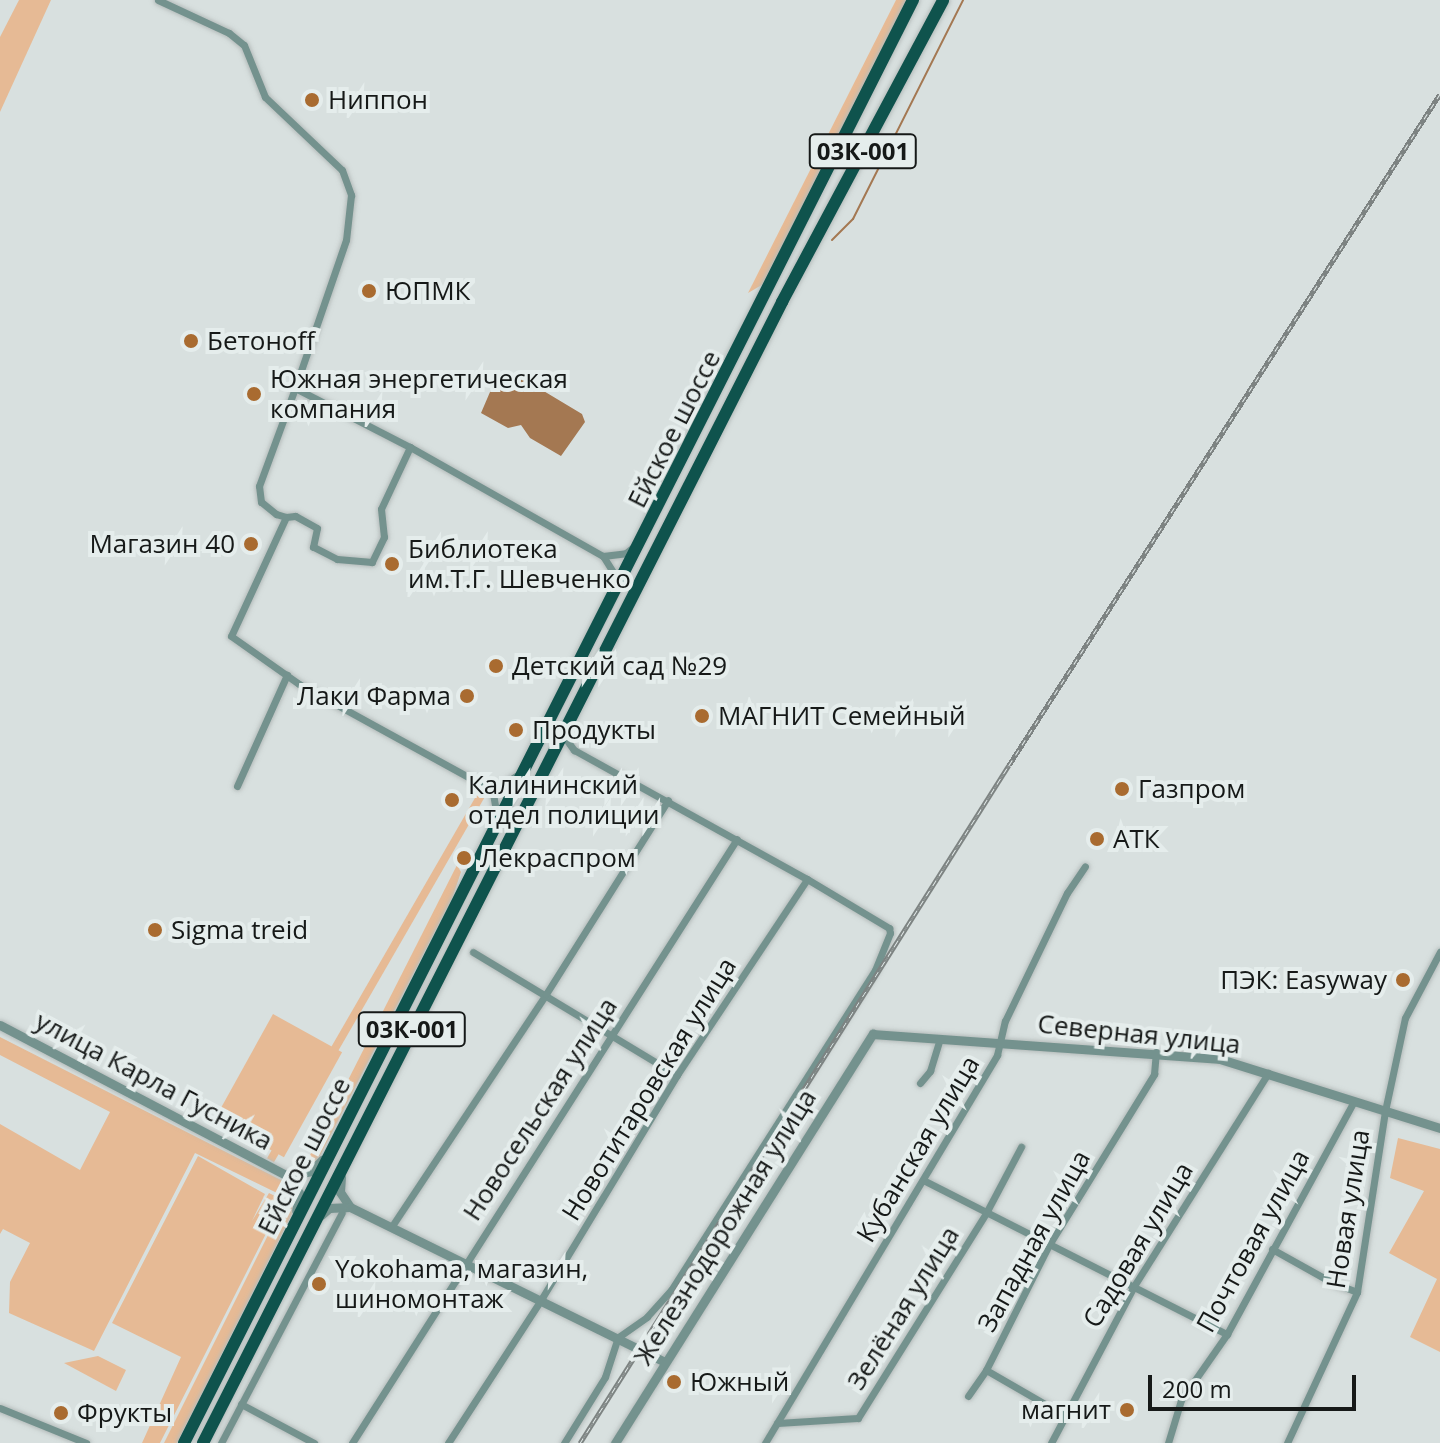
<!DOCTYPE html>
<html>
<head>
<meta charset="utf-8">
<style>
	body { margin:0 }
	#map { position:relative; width:1440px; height:1443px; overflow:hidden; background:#d8e0df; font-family:"Open Sans",sans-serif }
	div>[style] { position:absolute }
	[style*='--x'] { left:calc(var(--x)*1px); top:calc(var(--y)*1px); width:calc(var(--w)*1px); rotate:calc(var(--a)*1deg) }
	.green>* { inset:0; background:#e6ba95; transform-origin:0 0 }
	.water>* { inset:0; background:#a47852 }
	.stream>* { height:2px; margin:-1px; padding:0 1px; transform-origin:1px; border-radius:1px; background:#a47852 }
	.roads { filter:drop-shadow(0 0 2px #b5bcbb) drop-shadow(0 0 2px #b5bcbb) }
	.minor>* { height:7px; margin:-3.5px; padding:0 3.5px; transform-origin:3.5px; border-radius:3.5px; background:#74928e }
	.tertiary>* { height:9px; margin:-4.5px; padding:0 4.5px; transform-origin:4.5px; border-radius:4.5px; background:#74928e }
	.primary>* { height:12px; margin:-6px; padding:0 6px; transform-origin:6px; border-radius:6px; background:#0f534d }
	.rail>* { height:5px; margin-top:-2.5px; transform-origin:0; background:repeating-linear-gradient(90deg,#e5edec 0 6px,#7d8382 0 12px); box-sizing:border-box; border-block:2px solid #7d8382 }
	.dots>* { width:22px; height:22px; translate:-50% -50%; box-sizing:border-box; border:4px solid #e5edec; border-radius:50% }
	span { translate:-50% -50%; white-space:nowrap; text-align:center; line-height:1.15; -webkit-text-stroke:8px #e5edec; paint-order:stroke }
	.shield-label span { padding:2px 6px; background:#e5edec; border:2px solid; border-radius:6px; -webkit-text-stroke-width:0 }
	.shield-label { font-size:24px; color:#161918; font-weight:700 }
	.poi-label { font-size:26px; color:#161918 }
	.left { translate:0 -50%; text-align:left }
	.right { translate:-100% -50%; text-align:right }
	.street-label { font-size:26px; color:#161918 }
	.scale { position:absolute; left:1148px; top:1375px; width:208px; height:36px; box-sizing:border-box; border:4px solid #161918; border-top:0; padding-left:10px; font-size:24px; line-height:28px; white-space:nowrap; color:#161918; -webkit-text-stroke:6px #e5edec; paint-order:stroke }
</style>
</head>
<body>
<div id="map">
	<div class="green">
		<div style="clip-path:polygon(19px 0,51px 0,0 112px,0 37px)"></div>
		<div style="clip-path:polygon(896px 0,907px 0,767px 282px,748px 293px)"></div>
		<div style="left:479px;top:791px;width:8px;height:424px;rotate:30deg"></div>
		<div style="clip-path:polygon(457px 865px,461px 872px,453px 896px,318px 1160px,302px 1171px)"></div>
		<div style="left:273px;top:1014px;width:79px;height:120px;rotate:29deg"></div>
		<div style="clip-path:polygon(0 1037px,283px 1181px,277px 1193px,195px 1153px,94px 1351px,9px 1313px,10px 1282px,30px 1243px,3px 1229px,0 1234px,0 1124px,80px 1170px,110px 1112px,0 1055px)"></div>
		<div style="clip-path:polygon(1398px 1138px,1440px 1149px,1440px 1352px,1410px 1337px,1437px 1279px,1389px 1253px,1424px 1191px,1390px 1178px)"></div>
		<div style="clip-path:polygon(198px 1156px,265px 1194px,252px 1221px,269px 1193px,283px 1200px,160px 1443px,142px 1443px,181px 1357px,112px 1323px)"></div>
		<div style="clip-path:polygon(292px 1187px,296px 1196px,292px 1214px,177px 1443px,164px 1443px)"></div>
		<div style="clip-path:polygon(98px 1356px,126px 1370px,116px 1391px,64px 1363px)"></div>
	</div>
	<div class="water">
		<div style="clip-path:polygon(503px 373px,517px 375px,582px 414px,585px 422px,561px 456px,530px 438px,521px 425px,508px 428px,481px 413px,493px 385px)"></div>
	</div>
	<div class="stream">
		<div style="--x:832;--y:240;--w:30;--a:-45"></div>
		<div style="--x:853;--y:219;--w:245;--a:-63.3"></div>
	</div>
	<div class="roads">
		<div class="minor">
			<div style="--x:158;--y:0;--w:78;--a:24.9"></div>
			<div style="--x:229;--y:33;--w:19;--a:39"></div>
			<div style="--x:244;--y:45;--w:56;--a:68"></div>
			<div style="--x:265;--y:97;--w:106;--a:43.5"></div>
			<div style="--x:342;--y:170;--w:27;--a:70"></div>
			<div style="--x:351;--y:195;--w:45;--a:96.3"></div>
			<div style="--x:346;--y:240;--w:157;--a:109"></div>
			<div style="--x:295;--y:388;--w:129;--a:27.2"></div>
			<div style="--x:410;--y:447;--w:222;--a:29.5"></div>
			<div style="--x:603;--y:556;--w:23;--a:-7"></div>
			<div style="--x:626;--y:553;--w:8;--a:-40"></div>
			<div style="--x:410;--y:447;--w:68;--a:115.1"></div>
			<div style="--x:381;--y:509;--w:28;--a:84"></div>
			<div style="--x:384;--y:537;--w:28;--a:116"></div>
			<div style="--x:372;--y:562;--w:35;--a:-175"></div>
			<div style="--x:337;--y:559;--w:27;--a:-153"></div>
			<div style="--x:313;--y:547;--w:19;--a:-78"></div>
			<div style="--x:317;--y:528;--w:25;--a:-151"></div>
			<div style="--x:295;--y:516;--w:9;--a:174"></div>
			<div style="--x:286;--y:517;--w:131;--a:114.8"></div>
			<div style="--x:231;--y:636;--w:83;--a:35.2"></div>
			<div style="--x:299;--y:684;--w:210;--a:28.8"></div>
			<div style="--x:483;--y:785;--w:9;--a:18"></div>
			<div style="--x:492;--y:788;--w:10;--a:-17"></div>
			<div style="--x:502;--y:785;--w:20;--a:-33"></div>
			<div style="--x:286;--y:517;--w:10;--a:-163"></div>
			<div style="--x:276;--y:514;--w:19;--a:-141"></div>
			<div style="--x:261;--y:502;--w:16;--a:-97"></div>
			<div style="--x:259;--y:486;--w:104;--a:-69.8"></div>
			<div style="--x:603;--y:556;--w:22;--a:58"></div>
			<div style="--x:615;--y:575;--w:11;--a:95"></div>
			<div style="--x:563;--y:735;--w:19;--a:54"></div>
			<div style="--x:574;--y:750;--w:266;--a:29"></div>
			<div style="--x:807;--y:879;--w:96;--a:30.9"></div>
			<div style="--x:889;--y:928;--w:5;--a:79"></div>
			<div style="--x:890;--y:933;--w:40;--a:112"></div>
			<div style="--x:875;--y:970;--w:379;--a:122.5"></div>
			<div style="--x:671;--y:1290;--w:36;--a:132"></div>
			<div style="--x:647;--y:1317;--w:35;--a:145"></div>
			<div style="--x:618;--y:1337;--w:42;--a:108"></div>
			<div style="--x:605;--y:1377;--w:78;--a:121.8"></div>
			<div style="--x:237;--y:786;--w:122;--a:-65.8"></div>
			<div style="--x:492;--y:788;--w:29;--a:80"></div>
			<div style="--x:473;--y:952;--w:238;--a:31.1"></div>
			<div style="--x:920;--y:1083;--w:16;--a:-50"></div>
			<div style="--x:930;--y:1071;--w:34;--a:-73"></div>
			<div style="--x:923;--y:1180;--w:341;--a:26.9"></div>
			<div style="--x:392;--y:1226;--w:278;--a:-56.4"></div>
			<div style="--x:546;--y:994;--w:229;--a:-57.8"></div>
			<div style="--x:1272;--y:1249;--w:68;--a:29.2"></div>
			<div style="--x:1331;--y:1282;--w:28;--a:21"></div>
			<div style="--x:968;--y:1396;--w:32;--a:-55"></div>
			<div style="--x:241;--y:1404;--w:83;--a:28.1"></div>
			<div style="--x:0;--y:1408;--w:93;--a:22.1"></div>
			<div style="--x:1064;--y:1415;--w:90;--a:-150"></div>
			<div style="--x:986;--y:1370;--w:140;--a:-63.3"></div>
			<div style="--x:1049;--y:1245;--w:201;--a:-58.4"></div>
			<div style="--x:1154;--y:1074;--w:22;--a:-85"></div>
			<div style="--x:777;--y:1423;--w:81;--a:-3.5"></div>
			<div style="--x:858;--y:1418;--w:242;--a:-58"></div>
			<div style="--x:986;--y:1213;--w:75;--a:-62.1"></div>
			<div style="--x:221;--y:1443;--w:260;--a:-62.3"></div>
			<div style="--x:352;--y:1443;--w:716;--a:-57.49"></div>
			<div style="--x:448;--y:1443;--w:173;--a:-57"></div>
			<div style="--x:542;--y:1298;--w:261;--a:-58.8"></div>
			<div style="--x:677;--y:1075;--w:235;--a:-56.4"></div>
			<div style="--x:765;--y:1443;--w:452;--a:-59.1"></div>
			<div style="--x:997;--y:1055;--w:35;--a:-77"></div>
			<div style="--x:1005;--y:1021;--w:142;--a:-64.2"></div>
			<div style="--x:1067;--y:893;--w:32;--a:-56"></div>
			<div style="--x:1051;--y:1443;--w:178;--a:-62.1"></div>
			<div style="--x:1134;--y:1286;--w:252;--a:-57.8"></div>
			<div style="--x:1168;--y:1443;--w:45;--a:-73.2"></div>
			<div style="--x:1181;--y:1400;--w:80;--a:-55.1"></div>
			<div style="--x:1227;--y:1334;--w:265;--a:-61.4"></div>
			<div style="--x:1287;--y:1443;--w:166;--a:-65.1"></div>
			<div style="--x:1357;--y:1292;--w:183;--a:-81.2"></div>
			<div style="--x:1385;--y:1111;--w:95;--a:-77.9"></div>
			<div style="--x:1405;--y:1018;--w:75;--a:-62.1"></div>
		</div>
		<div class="tertiary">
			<div style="--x:0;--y:1025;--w:325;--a:27.7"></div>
			<div style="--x:288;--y:1176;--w:20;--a:57"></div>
			<div style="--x:299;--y:1193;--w:18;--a:99"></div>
			<div style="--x:288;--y:1176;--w:24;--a:-12"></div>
			<div style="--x:311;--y:1171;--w:16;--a:-45"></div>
			<div style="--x:341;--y:1177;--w:15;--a:94"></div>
			<div style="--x:340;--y:1192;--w:18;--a:56"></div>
			<div style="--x:321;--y:1215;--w:11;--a:-41"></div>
			<div style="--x:329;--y:1208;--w:21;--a:-3"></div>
			<div style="--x:350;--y:1207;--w:351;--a:26.2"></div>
			<div style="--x:615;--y:1443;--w:484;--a:-57.8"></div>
			<div style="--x:873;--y:1034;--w:348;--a:4.1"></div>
			<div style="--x:1220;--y:1059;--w:231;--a:17.4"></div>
		</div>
		<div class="primary">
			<div style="--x:184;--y:1443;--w:1617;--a:-63.2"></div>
			<div style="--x:203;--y:1443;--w:1280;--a:-63.09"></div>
			<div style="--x:782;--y:302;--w:342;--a:-61.9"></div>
		</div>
	</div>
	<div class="rail">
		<div style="--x:580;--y:1443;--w:802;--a:-57.68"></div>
		<div style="--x:1009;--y:765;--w:797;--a:-57.29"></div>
	</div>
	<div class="dots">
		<div style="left:312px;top:100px;background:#a96b30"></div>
		<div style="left:369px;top:291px;background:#a96b30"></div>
		<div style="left:191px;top:341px;background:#a96b30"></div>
		<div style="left:254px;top:394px;background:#a96b30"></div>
		<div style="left:251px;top:544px;background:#a96b30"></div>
		<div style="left:392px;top:564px;background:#a96b30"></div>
		<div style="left:496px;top:666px;background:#a96b30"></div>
		<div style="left:467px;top:696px;background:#a96b30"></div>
		<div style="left:702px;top:716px;background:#a96b30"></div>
		<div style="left:516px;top:730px;background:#a96b30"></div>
		<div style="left:1122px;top:789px;background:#a96b30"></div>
		<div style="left:452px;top:800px;background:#a96b30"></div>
		<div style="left:1097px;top:839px;background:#a96b30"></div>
		<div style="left:464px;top:858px;background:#a96b30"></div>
		<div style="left:155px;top:930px;background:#a96b30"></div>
		<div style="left:1403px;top:980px;background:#a96b30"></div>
		<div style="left:319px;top:1284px;background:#a96b30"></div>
		<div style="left:674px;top:1382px;background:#a96b30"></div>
		<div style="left:1127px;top:1410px;background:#a96b30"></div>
		<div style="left:61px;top:1413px;background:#a96b30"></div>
	</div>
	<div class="shield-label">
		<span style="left:863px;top:151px">03К-001</span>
		<span style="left:412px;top:1029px">03К-001</span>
	</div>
	<div class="poi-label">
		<span class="left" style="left:328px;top:100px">Ниппон</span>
		<span class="left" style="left:385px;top:291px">ЮПМК</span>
		<span class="left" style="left:207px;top:341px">Бетонoff</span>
		<span class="left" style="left:270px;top:394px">Южная энергетическая<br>компания</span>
		<span class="right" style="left:235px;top:544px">Магазин 40</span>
		<span class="left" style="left:408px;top:564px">Библиотека<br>им.Т.Г. Шевченко</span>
		<span class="left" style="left:512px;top:666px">Детский сад №29</span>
		<span class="right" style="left:451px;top:696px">Лаки Фарма</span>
		<span class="left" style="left:718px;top:716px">МАГНИТ Семейный</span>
		<span class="left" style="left:532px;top:730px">Продукты</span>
		<span class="left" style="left:468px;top:800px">Калининский<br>отдел полиции</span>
		<span class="left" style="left:1138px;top:789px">Газпром</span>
		<span class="left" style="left:1113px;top:839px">АТК</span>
		<span class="left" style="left:480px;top:858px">Лекраспром</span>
		<span class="left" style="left:171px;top:930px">Sigma treid</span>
		<span class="right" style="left:1387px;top:980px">ПЭК: Easyway</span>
		<span class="left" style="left:335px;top:1284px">Yokohama, магазин,<br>шиномонтаж</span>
		<span class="left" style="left:690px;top:1382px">Южный</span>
		<span class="right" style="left:1111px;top:1410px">магнит</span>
		<span class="left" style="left:77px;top:1413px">Фрукты</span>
	</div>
	<div class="street-label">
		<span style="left:674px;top:429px;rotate:-63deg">Ейское шоссе</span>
		<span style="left:1139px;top:1034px;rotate:6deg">Северная улица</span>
		<span style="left:154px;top:1081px;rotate:28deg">улица Карла Гусника</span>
		<span style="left:649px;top:1089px;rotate:-58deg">Новотитаровская улица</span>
		<span style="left:540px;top:1109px;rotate:-57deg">Новосельская улица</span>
		<span style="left:918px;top:1149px;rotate:-59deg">Кубанская улица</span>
		<span style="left:304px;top:1156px;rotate:-63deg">Ейское шоссе</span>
		<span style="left:1348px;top:1209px;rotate:-81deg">Новая улица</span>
		<span style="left:725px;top:1227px;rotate:-58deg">Железнодорожная улица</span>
		<span style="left:1034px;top:1241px;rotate:-61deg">Западная улица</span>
		<span style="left:1253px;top:1241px;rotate:-61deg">Почтовая улица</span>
		<span style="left:1138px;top:1245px;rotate:-59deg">Садовая улица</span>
		<span style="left:903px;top:1308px;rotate:-58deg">Зелёная улица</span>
	</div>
	<div class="scale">200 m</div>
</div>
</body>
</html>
